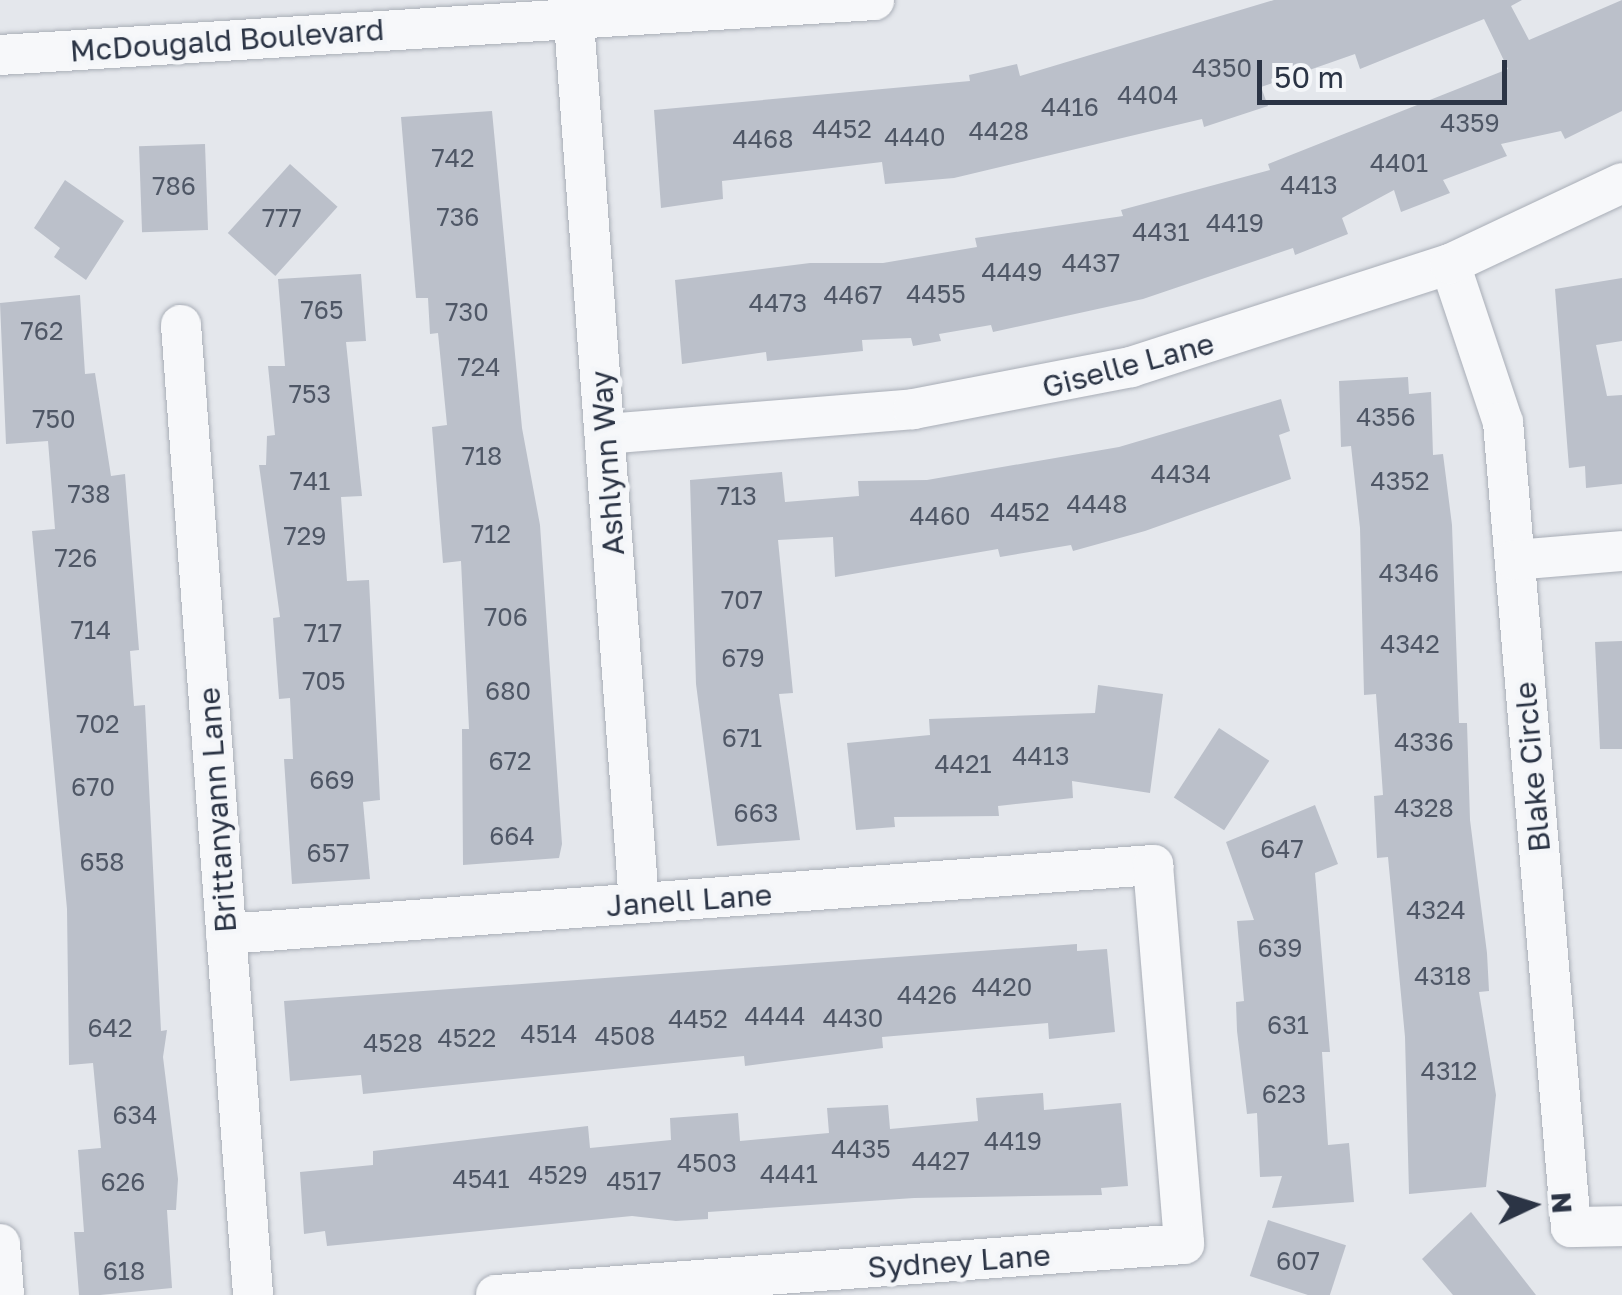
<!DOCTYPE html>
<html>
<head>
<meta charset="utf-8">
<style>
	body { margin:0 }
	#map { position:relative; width:1622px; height:1295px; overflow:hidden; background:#e4e7ec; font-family:"Golos Text",sans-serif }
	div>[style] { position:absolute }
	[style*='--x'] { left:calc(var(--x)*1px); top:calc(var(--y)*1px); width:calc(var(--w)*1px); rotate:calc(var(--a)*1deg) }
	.building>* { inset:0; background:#bbc0ca; transform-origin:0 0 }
	.roads { filter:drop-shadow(0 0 2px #a9aeb7) drop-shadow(0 0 2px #a9aeb7) }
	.street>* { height:40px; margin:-20px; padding:0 20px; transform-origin:20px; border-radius:20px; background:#f7f8fa }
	span { translate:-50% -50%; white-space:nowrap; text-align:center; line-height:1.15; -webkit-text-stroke:9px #f4f6f9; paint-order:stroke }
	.number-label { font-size:25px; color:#4f5766 }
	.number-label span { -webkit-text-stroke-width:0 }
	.street-label { font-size:30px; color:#2b3445 }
	.north { position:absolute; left:1482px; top:1155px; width:100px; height:100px; -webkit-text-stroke:8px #f4f6f9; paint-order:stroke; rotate:86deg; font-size:28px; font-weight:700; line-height:40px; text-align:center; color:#2b3445 }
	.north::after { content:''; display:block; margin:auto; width:35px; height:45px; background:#2b3445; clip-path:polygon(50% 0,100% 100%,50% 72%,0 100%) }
	.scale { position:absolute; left:1257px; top:60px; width:250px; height:45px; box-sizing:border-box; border:5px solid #2b3445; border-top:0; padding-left:12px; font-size:30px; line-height:35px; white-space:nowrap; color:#2b3445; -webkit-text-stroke:8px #f4f6f9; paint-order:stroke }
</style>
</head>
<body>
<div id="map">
	<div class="building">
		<div style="clip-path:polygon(1274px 0,1522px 0,1511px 6px,1529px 40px,1622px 0,1622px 111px,1565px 139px,1561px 131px,1501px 144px,1507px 156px,1443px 180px,1450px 193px,1401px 212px,1394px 190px,1342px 218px,1348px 234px,1295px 255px,1293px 248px,1143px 299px,993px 332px,991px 325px,939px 334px,941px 341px,913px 346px,911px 338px,862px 340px,863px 351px,767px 361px,766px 352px,682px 364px,675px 280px,810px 263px,883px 263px,977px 247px,975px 238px,1123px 216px,1121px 210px,1270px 170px,1268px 164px,1508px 69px,1484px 19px,1360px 69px,1355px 54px,1261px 87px,1268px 106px,1204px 127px,1202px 119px,954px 178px,885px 184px,882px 162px,722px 181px,723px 199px,661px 208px,654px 110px,970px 81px,969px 75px,1017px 64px,1020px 76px)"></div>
		<div style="clip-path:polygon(492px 111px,522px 428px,540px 525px,562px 844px,559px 858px,463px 865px,462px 729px,469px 729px,461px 561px,443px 563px,432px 427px,447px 425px,438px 333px,430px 334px,428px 298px,416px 298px,401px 117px)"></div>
		<div style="left:205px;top:144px;width:86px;height:66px;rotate:88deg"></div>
		<div style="left:290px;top:164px;width:64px;height:93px;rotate:42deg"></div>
		<div style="clip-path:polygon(65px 180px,124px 221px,86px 280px,54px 257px,60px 248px,34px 228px)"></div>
		<div style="clip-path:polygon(361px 274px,366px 341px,346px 342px,362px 496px,341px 497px,347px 581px,369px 580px,380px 800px,363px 802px,370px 879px,292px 884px,284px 759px,293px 759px,290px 698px,279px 699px,273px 618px,280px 617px,259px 465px,266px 465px,267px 436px,275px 435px,268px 366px,285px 366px,278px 279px)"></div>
		<div style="clip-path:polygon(1622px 278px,1622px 341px,1596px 345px,1607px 396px,1622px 395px,1622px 484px,1586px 488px,1585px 466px,1569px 468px,1555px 289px)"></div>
		<div style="clip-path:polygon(80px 295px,85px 374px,95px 373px,111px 476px,125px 474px,139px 650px,130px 651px,134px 706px,145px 705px,161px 1031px,167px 1030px,163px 1057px,178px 1179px,176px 1210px,167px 1210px,172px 1288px,100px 1295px,79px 1295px,74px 1232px,84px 1232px,78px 1150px,101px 1148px,93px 1063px,69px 1065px,67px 909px,32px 531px,55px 529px,48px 441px,6px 444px,0 303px)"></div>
		<div style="clip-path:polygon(1408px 377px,1409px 394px,1431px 392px,1433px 455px,1443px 454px,1452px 525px,1459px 723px,1467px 723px,1470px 820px,1487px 953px,1489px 991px,1479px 992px,1496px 1095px,1486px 1187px,1409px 1194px,1405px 1037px,1388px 857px,1377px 858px,1374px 796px,1383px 795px,1376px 694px,1364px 695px,1360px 528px,1351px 446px,1341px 447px,1339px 381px)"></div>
		<div style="clip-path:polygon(1281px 399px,1290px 431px,1279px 435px,1291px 479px,1145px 531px,1073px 551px,1071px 545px,1000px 557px,998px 549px,835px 577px,833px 537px,778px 540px,793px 693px,779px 694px,800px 840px,717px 846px,696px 684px,690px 480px,782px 472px,785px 502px,859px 496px,858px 481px,927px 480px,1119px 447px)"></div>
		<div style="clip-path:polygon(1622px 641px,1622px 749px,1600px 749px,1595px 642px)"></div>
		<div style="clip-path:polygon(1098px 685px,1163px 694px,1150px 793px,1072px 781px,1073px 798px,998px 806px,999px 816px,894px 817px,895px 827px,856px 830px,847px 743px,930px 735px,929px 719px,1095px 713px)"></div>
		<div style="left:1219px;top:728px;width:60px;height:83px;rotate:33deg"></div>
		<div style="clip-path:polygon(1315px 805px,1338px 864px,1315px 873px,1330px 1052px,1322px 1052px,1328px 1145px,1349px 1143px,1354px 1202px,1272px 1208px,1282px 1176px,1260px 1177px,1257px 1113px,1247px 1114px,1237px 1031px,1236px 1002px,1244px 1001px,1237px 921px,1254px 920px,1226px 842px)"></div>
		<div style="clip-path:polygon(1077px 944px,1077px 951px,1107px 949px,1115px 1032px,1049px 1039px,1048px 1023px,882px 1037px,883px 1048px,745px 1066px,744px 1056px,363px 1094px,361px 1075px,290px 1081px,284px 1001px)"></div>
		<div style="clip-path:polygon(1043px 1093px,1044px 1110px,1121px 1103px,1128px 1186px,1101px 1188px,1102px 1195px,914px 1198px,708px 1212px,708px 1219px,676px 1221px,632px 1216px,327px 1246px,325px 1231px,304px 1234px,300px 1172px,373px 1165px,373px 1151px,588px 1126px,590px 1148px,671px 1140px,670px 1118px,738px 1113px,740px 1141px,829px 1133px,827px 1108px,888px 1105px,890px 1129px,978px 1121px,976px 1098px)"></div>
		<div style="clip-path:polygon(1471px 1212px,1536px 1295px,1453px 1295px,1422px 1259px)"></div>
		<div style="left:1268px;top:1220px;width:82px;height:59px;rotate:18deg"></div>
	</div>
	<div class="roads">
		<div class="street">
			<div style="--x:574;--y:22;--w:883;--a:85.78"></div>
			<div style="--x:0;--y:55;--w:876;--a:-3.6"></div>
			<div style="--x:1450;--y:264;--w:167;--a:71.5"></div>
			<div style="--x:1503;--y:422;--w:808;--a:85.17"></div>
			<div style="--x:1571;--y:1227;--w:51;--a:-1.1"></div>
			<div style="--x:181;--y:325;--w:973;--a:85.75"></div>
			<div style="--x:605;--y:434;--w:309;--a:-4.6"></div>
			<div style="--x:913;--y:409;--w:222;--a:-10.9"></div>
			<div style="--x:1131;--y:367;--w:335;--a:-17.9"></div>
			<div style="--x:1450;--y:264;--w:190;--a:-25.2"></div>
			<div style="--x:1515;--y:560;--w:107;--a:-4.8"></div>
			<div style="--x:226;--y:934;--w:930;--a:-4.26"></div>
			<div style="--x:1153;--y:865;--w:380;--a:85.3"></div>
			<div style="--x:1184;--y:1244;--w:690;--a:175.76"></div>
			<div style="--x:0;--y:1244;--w:51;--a:85.5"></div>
		</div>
	</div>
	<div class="number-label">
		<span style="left:1222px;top:68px">4350</span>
		<span style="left:1148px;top:95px">4404</span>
		<span style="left:1070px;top:107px">4416</span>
		<span style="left:1470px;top:123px">4359</span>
		<span style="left:842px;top:129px">4452</span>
		<span style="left:999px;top:131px">4428</span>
		<span style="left:915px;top:137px">4440</span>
		<span style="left:763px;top:139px">4468</span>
		<span style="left:453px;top:158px">742</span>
		<span style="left:1399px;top:163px">4401</span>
		<span style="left:1309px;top:185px">4413</span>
		<span style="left:174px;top:186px">786</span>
		<span style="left:458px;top:217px">736</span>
		<span style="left:282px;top:218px">777</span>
		<span style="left:1235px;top:223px">4419</span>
		<span style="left:1161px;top:232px">4431</span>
		<span style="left:1091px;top:263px">4437</span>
		<span style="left:1012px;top:272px">4449</span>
		<span style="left:936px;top:294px">4455</span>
		<span style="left:853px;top:295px">4467</span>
		<span style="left:778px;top:303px">4473</span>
		<span style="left:322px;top:310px">765</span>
		<span style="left:467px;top:312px">730</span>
		<span style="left:42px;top:331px">762</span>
		<span style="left:479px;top:367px">724</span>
		<span style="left:310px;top:394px">753</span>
		<span style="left:1386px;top:417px">4356</span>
		<span style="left:54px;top:419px">750</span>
		<span style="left:482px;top:456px">718</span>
		<span style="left:1181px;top:474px">4434</span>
		<span style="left:310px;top:481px">741</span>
		<span style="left:1400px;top:481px">4352</span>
		<span style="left:89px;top:494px">738</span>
		<span style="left:737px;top:496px">713</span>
		<span style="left:1097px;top:504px">4448</span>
		<span style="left:1020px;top:512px">4452</span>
		<span style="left:940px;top:516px">4460</span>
		<span style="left:491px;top:534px">712</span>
		<span style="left:305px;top:536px">729</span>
		<span style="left:76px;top:558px">726</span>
		<span style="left:1409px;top:573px">4346</span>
		<span style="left:742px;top:600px">707</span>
		<span style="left:506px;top:617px">706</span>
		<span style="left:91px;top:630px">714</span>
		<span style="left:323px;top:633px">717</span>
		<span style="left:1410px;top:644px">4342</span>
		<span style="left:743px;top:658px">679</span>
		<span style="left:324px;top:681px">705</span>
		<span style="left:508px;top:691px">680</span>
		<span style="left:98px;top:724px">702</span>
		<span style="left:742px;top:738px">671</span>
		<span style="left:1424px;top:742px">4336</span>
		<span style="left:1041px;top:756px">4413</span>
		<span style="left:510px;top:761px">672</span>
		<span style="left:963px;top:764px">4421</span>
		<span style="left:332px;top:780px">669</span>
		<span style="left:93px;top:787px">670</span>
		<span style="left:1424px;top:808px">4328</span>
		<span style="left:756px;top:813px">663</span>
		<span style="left:512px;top:836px">664</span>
		<span style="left:1282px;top:849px">647</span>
		<span style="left:328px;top:853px">657</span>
		<span style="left:102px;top:862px">658</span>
		<span style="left:1436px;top:910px">4324</span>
		<span style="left:1280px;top:948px">639</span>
		<span style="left:1443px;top:976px">4318</span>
		<span style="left:1002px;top:987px">4420</span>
		<span style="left:927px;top:995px">4426</span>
		<span style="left:775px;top:1016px">4444</span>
		<span style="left:853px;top:1018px">4430</span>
		<span style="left:698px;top:1019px">4452</span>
		<span style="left:1288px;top:1025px">631</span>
		<span style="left:110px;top:1028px">642</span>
		<span style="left:549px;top:1034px">4514</span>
		<span style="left:625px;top:1036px">4508</span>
		<span style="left:467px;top:1038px">4522</span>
		<span style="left:393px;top:1043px">4528</span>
		<span style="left:1449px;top:1071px">4312</span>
		<span style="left:1284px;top:1094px">623</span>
		<span style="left:135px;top:1115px">634</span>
		<span style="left:1013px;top:1141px">4419</span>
		<span style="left:861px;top:1149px">4435</span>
		<span style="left:941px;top:1161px">4427</span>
		<span style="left:707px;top:1163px">4503</span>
		<span style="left:789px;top:1174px">4441</span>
		<span style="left:558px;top:1175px">4529</span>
		<span style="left:481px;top:1179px">4541</span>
		<span style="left:634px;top:1181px">4517</span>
		<span style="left:123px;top:1182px">626</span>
		<span style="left:1298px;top:1261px">607</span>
		<span style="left:124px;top:1271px">618</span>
	</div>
	<div class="street-label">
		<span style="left:227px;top:40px;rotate:-4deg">McDougald Boulevard</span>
		<span style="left:1128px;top:365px;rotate:-15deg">Giselle Lane</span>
		<span style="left:607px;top:463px;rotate:-94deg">Ashlynn Way</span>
		<span style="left:1532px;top:767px;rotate:-95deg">Blake Circle</span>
		<span style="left:217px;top:810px;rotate:-94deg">Brittanyann Lane</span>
		<span style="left:689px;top:900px;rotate:-4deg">Janell Lane</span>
		<span style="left:959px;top:1261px;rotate:-4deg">Sydney Lane</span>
	</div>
	<div class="north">N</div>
	<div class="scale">50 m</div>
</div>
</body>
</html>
